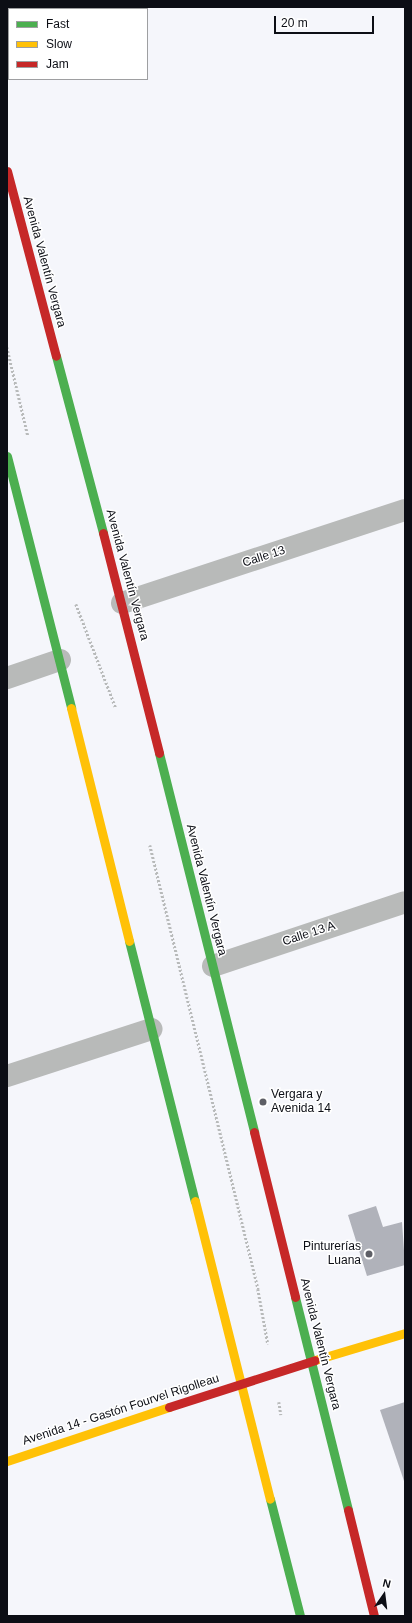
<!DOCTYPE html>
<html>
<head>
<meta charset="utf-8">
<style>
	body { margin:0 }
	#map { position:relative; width:412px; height:1623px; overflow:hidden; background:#f5f6fb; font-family:Arial,sans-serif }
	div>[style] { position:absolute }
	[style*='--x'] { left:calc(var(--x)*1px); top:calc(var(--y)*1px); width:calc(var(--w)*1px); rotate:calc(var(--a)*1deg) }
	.building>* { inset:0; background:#b0b2ba }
	.path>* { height:2.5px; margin-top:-1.25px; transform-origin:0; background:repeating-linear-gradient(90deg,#b8baba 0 2px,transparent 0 4px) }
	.street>* { height:22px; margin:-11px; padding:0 11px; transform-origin:11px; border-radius:11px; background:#b8bab9 }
	.fast>* { height:9px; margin:-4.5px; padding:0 4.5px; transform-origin:4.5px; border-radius:4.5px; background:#4caf50 }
	.slow>* { height:9px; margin:-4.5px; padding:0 4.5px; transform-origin:4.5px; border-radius:4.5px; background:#ffc107 }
	.jam>* { height:9px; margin:-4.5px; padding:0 4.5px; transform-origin:4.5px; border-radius:4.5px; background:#c62828 }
	.dots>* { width:11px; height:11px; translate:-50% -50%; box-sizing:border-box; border:2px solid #fff; border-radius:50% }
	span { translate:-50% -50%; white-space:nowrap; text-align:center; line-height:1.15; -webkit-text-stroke:3px #fff; paint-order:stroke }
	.street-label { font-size:12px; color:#0c0e15 }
	.poi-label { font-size:12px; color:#0c0e15 }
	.left { translate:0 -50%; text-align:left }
	.right { translate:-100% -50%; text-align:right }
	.frame { position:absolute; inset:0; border:8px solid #0c0e15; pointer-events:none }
	.legend { position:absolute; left:8px; top:8px; width:140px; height:72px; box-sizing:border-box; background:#fff; border:1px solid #9e9fa1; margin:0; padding:5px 7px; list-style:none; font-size:12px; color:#0c0e15 }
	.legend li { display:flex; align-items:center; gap:8px; height:20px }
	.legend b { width:20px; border:1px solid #9e9fa1 }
	.north { position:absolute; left:364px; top:1575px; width:40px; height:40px; -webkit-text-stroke:3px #fff; paint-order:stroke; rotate:14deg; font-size:11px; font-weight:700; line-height:16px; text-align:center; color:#0c0e15 }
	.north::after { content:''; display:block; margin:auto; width:14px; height:18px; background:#0c0e15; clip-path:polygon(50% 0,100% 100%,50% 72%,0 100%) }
	.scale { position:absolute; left:274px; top:16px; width:100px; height:18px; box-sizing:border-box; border:2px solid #0c0e15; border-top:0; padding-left:5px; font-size:12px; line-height:14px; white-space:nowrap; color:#0c0e15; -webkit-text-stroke:3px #fff; paint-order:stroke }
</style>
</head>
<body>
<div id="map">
	<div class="building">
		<div style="clip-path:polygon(376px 1206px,383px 1227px,402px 1222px,405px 1265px,367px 1276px,348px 1215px)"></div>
		<div style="clip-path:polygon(405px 1402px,405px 1484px,380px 1410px)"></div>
	</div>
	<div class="path">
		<div style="--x:7;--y:347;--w:91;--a:76.7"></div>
		<div style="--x:76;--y:604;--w:111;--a:69"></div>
		<div style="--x:150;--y:845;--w:457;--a:76.3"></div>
		<div style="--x:258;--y:1289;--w:56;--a:79.7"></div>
		<div style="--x:279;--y:1402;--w:13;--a:81"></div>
	</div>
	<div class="street">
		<div style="--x:122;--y:603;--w:298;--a:-18.2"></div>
		<div style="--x:7;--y:678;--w:56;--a:-18.8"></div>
		<div style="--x:213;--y:966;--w:202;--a:-18.4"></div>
		<div style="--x:7;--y:1076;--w:152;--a:-18"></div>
	</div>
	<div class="fast">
		<div style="--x:56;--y:356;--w:183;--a:75.1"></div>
		<div style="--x:7;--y:456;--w:260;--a:75.7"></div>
		<div style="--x:159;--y:753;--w:391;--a:75.9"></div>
		<div style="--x:129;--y:941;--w:268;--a:75.8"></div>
		<div style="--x:295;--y:1297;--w:219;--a:76"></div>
		<div style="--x:270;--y:1499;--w:121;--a:75.6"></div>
	</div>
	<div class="slow">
		<div style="--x:71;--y:708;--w:240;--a:76"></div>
		<div style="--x:195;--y:1201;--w:307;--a:75.9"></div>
		<div style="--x:315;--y:1360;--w:94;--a:-16.7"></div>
		<div style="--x:7;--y:1461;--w:171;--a:-18.4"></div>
	</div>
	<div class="jam">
		<div style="--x:7;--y:171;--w:191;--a:75.2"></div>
		<div style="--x:103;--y:533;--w:227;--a:75.7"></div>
		<div style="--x:254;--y:1132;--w:170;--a:76"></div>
		<div style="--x:169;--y:1407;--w:153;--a:-17.8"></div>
		<div style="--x:348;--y:1510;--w:109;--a:76.2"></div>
	</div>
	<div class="dots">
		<div style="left:263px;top:1102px;background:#5e5f66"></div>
		<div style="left:369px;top:1254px;background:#5e5f66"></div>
	</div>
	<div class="street-label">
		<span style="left:44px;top:262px;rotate:75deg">Avenida Valentín Vergara</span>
		<span style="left:264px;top:557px;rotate:-18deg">Calle 13</span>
		<span style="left:127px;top:575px;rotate:75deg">Avenida Valentín Vergara</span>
		<span style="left:206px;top:890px;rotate:76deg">Avenida Valentín Vergara</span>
		<span style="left:309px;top:934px;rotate:-18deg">Calle 13 A</span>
		<span style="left:320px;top:1344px;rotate:76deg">Avenida Valentín Vergara</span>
		<span style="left:121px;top:1410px;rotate:-18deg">Avenida 14 - Gastón Fourvel Rigolleau</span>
	</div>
	<div class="poi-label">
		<span class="left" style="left:271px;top:1102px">Vergara y<br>Avenida 14</span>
		<span class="right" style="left:361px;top:1254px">Pinturerías<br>Luana</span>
	</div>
	<div class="frame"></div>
	<ul class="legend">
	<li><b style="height:5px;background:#4caf50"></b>Fast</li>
	<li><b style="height:5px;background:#ffc107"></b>Slow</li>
	<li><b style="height:5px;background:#c62828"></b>Jam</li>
	</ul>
	<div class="north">N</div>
	<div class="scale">20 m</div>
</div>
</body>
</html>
